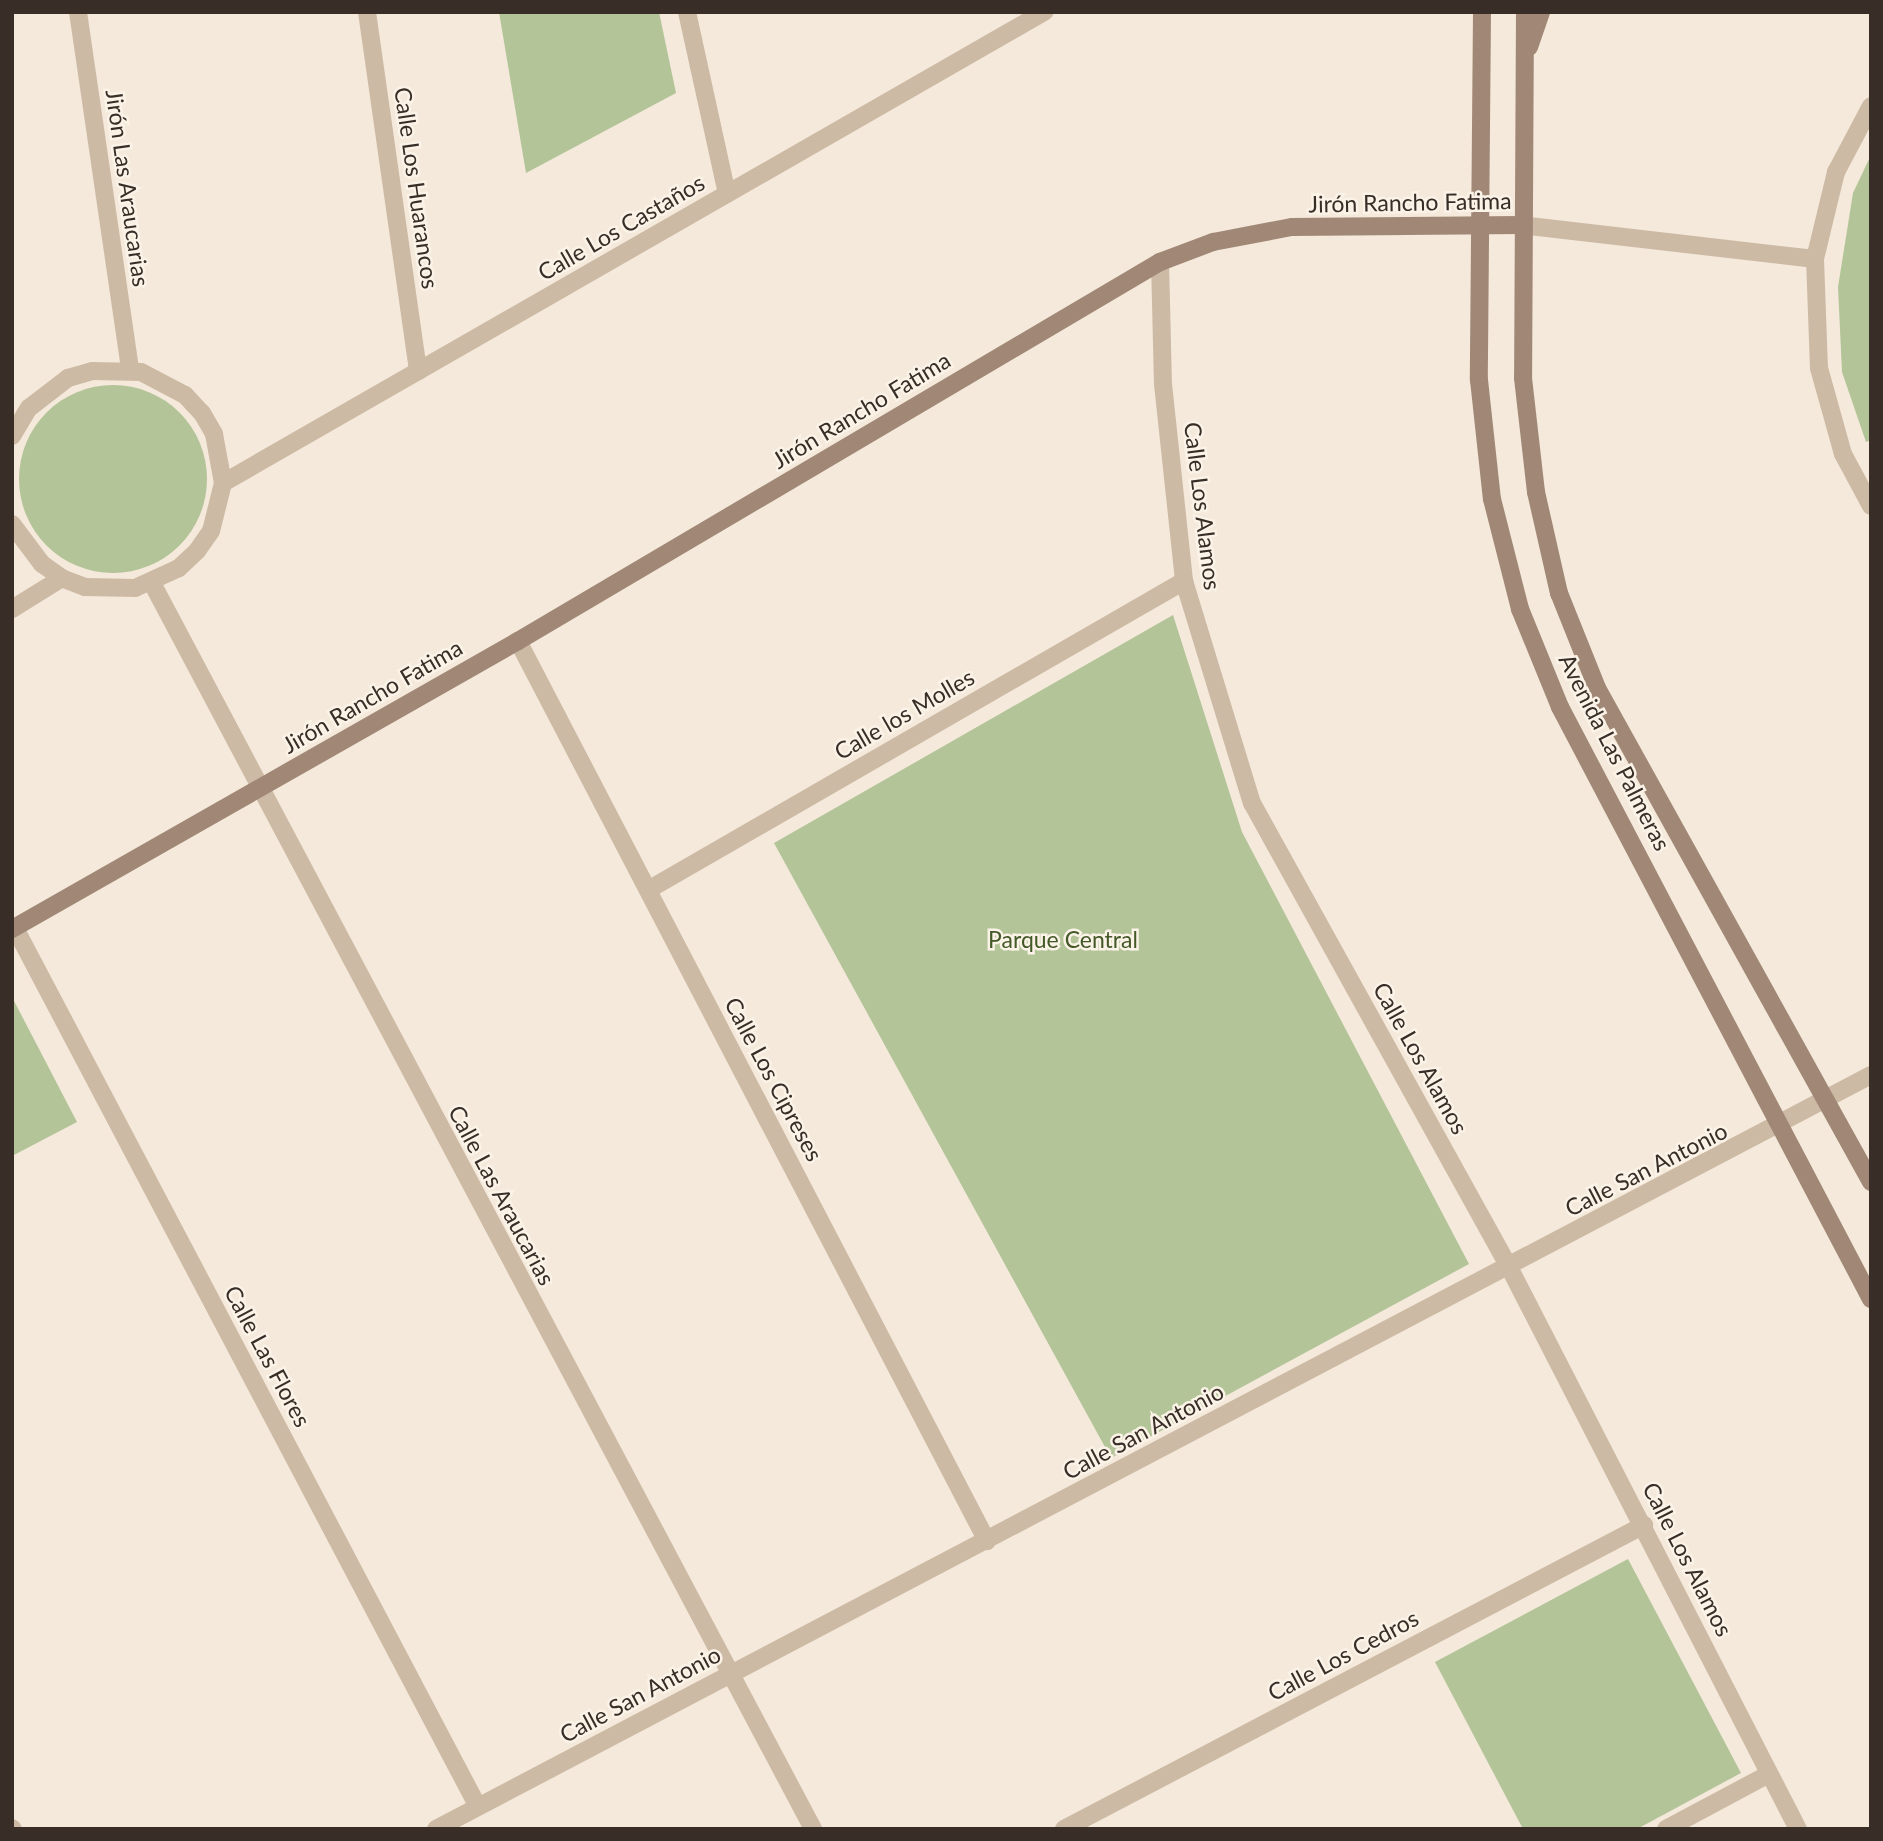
<!DOCTYPE html>
<html>
<head>
<meta charset="utf-8">
<style>
	body { margin:0 }
	#map { position:relative; width:1883px; height:1841px; overflow:hidden; background:#f4e9da; font-family:Lato,sans-serif }
	div>[style] { position:absolute }
	[style*='--x'] { left:calc(var(--x)*1px); top:calc(var(--y)*1px); width:calc(var(--w)*1px); rotate:calc(var(--a)*1deg) }
	.green>* { inset:0; background:#b3c499 }
	.round { border-radius:50% }
	.street>* { height:18px; margin:-9px; padding:0 9px; transform-origin:9px; border-radius:9px; background:#cdbaa5 }
	.secondary>* { height:18px; margin:-9px; padding:0 9px; transform-origin:9px; border-radius:9px; background:#a18876 }
	span { translate:-50% -50%; white-space:nowrap; text-align:center; line-height:1.15; -webkit-text-stroke:5px #fbf3e7; paint-order:stroke }
	.street-label { font-size:23px; color:#382d27 }
	.park-label { font-size:23px; color:#445928 }
	.frame { position:absolute; inset:0; border:14px solid #382d27; pointer-events:none }
</style>
</head>
<body>
<div id="map">
	<div class="green">
		<div style="clip-path:polygon(499px 12px,659px 12px,676px 93px,526px 173px)"></div>
		<div style="clip-path:polygon(1871px 155px,1871px 440px,1866px 442px,1842px 372px,1838px 287px,1853px 193px)"></div>
		<div class="round" style="left:19px;top:385px;width:188px;height:188px"></div>
		<div style="clip-path:polygon(1173px 615px,1242px 832px,1469px 1264px,1111px 1458px,774px 843px)"></div>
		<div style="clip-path:polygon(12px 997px,77px 1122px,12px 1156px)"></div>
		<div style="clip-path:polygon(1628px 1559px,1741px 1773px,1637px 1829px,1523px 1829px,1435px 1662px)"></div>
	</div>
	<div class="street">
		<div style="--x:78;--y:12;--w:362;--a:81.7"></div>
		<div style="--x:367;--y:12;--w:363;--a:81.9"></div>
		<div style="--x:687;--y:12;--w:186;--a:77.6"></div>
		<div style="--x:1871;--y:106;--w:75;--a:117.9"></div>
		<div style="--x:1836;--y:172;--w:89;--a:103.6"></div>
		<div style="--x:1815;--y:259;--w:109;--a:87.9"></div>
		<div style="--x:1819;--y:368;--w:89;--a:74.4"></div>
		<div style="--x:1843;--y:454;--w:59;--a:61.7"></div>
		<div style="--x:1521;--y:225;--w:296;--a:6.6"></div>
		<div style="--x:1160;--y:262;--w:122;--a:88.6"></div>
		<div style="--x:1163;--y:384;--w:198;--a:83.9"></div>
		<div style="--x:1184;--y:581;--w:232;--a:73"></div>
		<div style="--x:1252;--y:803;--w:530;--a:61.02"></div>
		<div style="--x:1509;--y:1267;--w:632;--a:62.79"></div>
		<div style="--x:12;--y:436;--w:33;--a:-59"></div>
		<div style="--x:29;--y:408;--w:49;--a:-37.6"></div>
		<div style="--x:68;--y:378;--w:25;--a:-16"></div>
		<div style="--x:92;--y:371;--w:49;--a:1.2"></div>
		<div style="--x:141;--y:372;--w:50;--a:27.6"></div>
		<div style="--x:185;--y:395;--w:25;--a:47"></div>
		<div style="--x:202;--y:413;--w:24;--a:60"></div>
		<div style="--x:214;--y:434;--w:50;--a:79.6"></div>
		<div style="--x:223;--y:483;--w:49;--a:104"></div>
		<div style="--x:211;--y:531;--w:24;--a:125"></div>
		<div style="--x:197;--y:551;--w:25;--a:137"></div>
		<div style="--x:179;--y:568;--w:48;--a:155.6"></div>
		<div style="--x:135;--y:588;--w:50;--a:-178.9"></div>
		<div style="--x:85;--y:587;--w:25;--a:-159"></div>
		<div style="--x:62;--y:578;--w:24;--a:-145"></div>
		<div style="--x:42;--y:564;--w:50;--a:-126.9"></div>
		<div style="--x:223;--y:483;--w:947;--a:-29.84"></div>
		<div style="--x:152;--y:583;--w:1410;--a:62.05"></div>
		<div style="--x:12;--y:609;--w:59;--a:-31.8"></div>
		<div style="--x:518;--y:641;--w:1015;--a:62.48"></div>
		<div style="--x:648;--y:890;--w:619;--a:-29.96"></div>
		<div style="--x:15;--y:928;--w:993;--a:62.22"></div>
		<div style="--x:12;--y:1828;--w:1;--a:45"></div>
		<div style="--x:436;--y:1829;--w:1621;--a:-27.72"></div>
		<div style="--x:1064;--y:1829;--w:655;--a:-27.66"></div>
		<div style="--x:1666;--y:1829;--w:117;--a:-28.1"></div>
	</div>
	<div class="secondary">
		<div style="--x:1482;--y:12;--w:368;--a:90.5"></div>
		<div style="--x:1479;--y:380;--w:120;--a:83.8"></div>
		<div style="--x:1492;--y:499;--w:114;--a:75.7"></div>
		<div style="--x:1520;--y:609;--w:106;--a:67.8"></div>
		<div style="--x:1560;--y:707;--w:669;--a:62.29"></div>
		<div style="--x:1525;--y:12;--w:366;--a:90.3"></div>
		<div style="--x:1523;--y:378;--w:115;--a:83.5"></div>
		<div style="--x:1536;--y:492;--w:104;--a:77.2"></div>
		<div style="--x:1559;--y:593;--w:102;--a:68.2"></div>
		<div style="--x:1597;--y:688;--w:565;--a:60.98"></div>
		<div style="--x:1529;--y:47;--w:37;--a:-71"></div>
		<div style="--x:12;--y:929;--w:582;--a:-29.65"></div>
		<div style="--x:518;--y:641;--w:746;--a:-30.56"></div>
		<div style="--x:1160;--y:262;--w:57;--a:-20.7"></div>
		<div style="--x:1213;--y:242;--w:80;--a:-10.8"></div>
		<div style="--x:1292;--y:227;--w:229;--a:-0.5"></div>
	</div>
	<div class="street-label">
		<span style="left:128px;top:188px;rotate:82deg">Jirón Las Araucarias</span>
		<span style="left:417px;top:188px;rotate:82deg">Calle Los Huarancos</span>
		<span style="left:1410px;top:202px;rotate:-1deg">Jirón Rancho Fatima</span>
		<span style="left:621px;top:227px;rotate:-30deg">Calle Los Castaños</span>
		<span style="left:861px;top:410px;rotate:-31deg">Jirón Rancho Fatima</span>
		<span style="left:1203px;top:506px;rotate:83deg">Calle Los Alamos</span>
		<span style="left:372px;top:696px;rotate:-30deg">Jirón Rancho Fatima</span>
		<span style="left:904px;top:714px;rotate:-30deg">Calle los Molles</span>
		<span style="left:1615px;top:752px;rotate:63deg">Avenida Las Palmeras</span>
		<span style="left:1421px;top:1058px;rotate:61deg">Calle Los Alamos</span>
		<span style="left:774px;top:1079px;rotate:62deg">Calle Los Cipreses</span>
		<span style="left:1646px;top:1169px;rotate:-27deg">Calle San Antonio</span>
		<span style="left:502px;top:1195px;rotate:62deg">Calle Las Araucarias</span>
		<span style="left:268px;top:1356px;rotate:62deg">Calle Las Flores</span>
		<span style="left:1143px;top:1431px;rotate:-28deg">Calle San Antonio</span>
		<span style="left:1688px;top:1559px;rotate:63deg">Calle Los Alamos</span>
		<span style="left:1343px;top:1655px;rotate:-28deg">Calle Los Cedros</span>
		<span style="left:640px;top:1694px;rotate:-28deg">Calle San Antonio</span>
	</div>
	<div class="park-label">
		<span style="left:1063px;top:939px">Parque Central</span>
	</div>
	<div class="frame"></div>
</div>
</body>
</html>
